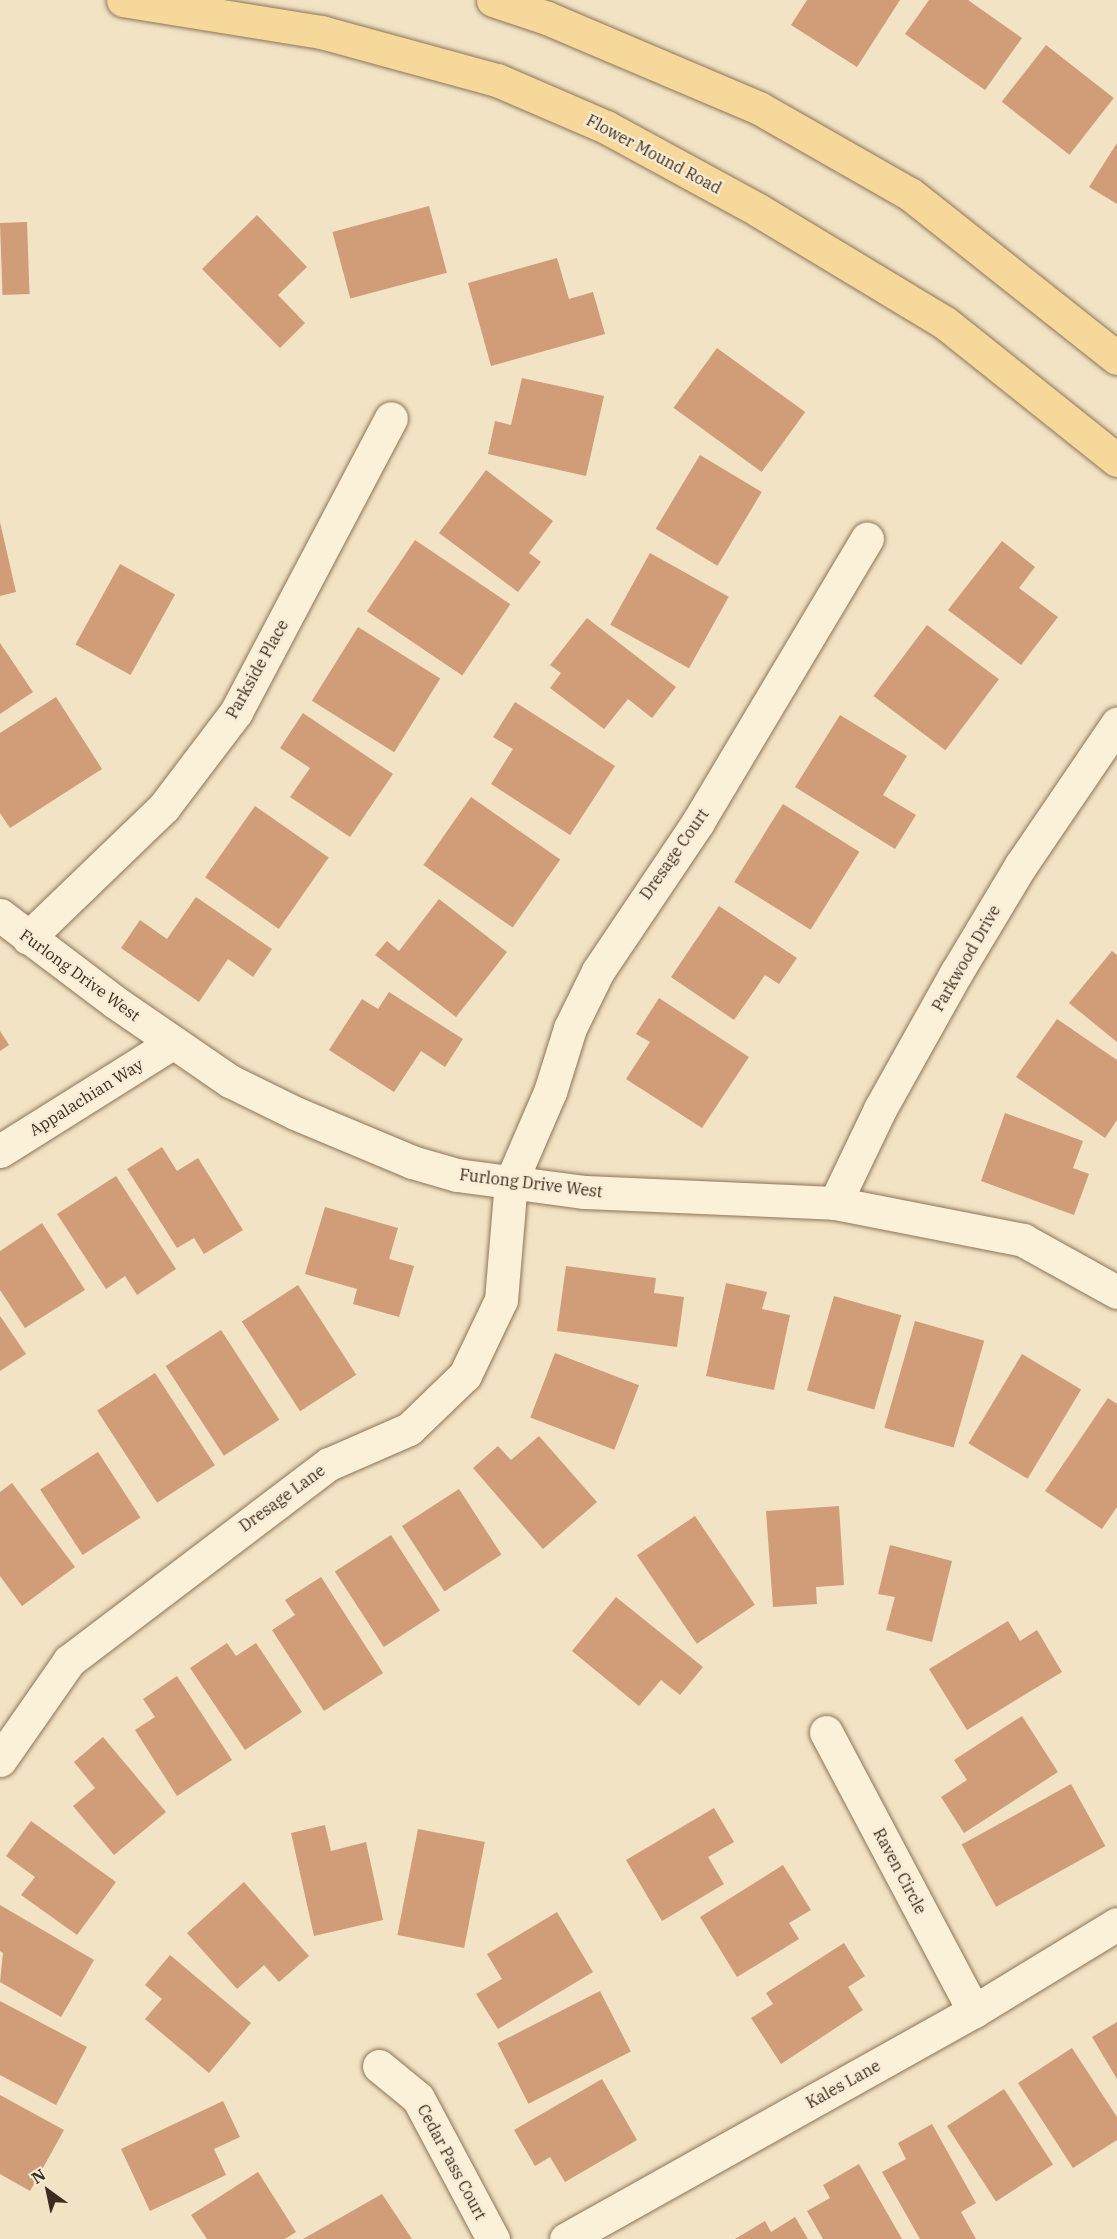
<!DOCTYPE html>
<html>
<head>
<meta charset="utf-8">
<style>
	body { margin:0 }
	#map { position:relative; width:1117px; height:2239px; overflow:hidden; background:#f1e3c4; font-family:"IBM Plex Serif",serif }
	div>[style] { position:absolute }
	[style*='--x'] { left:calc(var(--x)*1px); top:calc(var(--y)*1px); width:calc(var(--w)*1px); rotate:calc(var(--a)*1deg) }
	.building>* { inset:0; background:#d19c78; transform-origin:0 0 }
	.roads { filter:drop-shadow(0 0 2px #8d7459) drop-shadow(0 0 2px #8d7459) }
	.minor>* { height:33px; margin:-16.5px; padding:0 16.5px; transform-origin:16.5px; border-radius:16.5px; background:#fbf0d8 }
	.major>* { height:33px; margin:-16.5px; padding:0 16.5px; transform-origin:16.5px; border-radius:16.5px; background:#f6d89a }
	span { translate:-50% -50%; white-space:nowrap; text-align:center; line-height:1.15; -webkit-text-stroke:4.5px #f8edd4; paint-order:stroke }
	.street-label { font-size:16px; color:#3c2c1e }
	.north { position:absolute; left:18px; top:2161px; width:60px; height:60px; -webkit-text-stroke:4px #f8edd4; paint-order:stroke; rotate:327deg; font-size:16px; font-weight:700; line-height:24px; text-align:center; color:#3c2c1e }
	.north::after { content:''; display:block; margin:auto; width:21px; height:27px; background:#3c2c1e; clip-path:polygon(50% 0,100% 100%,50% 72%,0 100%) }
</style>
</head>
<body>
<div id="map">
	<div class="building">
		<div style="clip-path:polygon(807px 0,900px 0,857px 67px,791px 25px)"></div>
		<div style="clip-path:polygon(929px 0,968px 0,1022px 38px,985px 90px,905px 34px)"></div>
		<div style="left:1046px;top:45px;width:86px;height:72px;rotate:38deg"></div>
		<div style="clip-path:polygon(1117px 143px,1117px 204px,1089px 187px)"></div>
		<div style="left:429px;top:206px;width:69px;height:100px;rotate:75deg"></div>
		<div style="clip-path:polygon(257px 215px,307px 267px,278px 295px,305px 323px,280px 348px,202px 269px)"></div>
		<div style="left:27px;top:222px;width:72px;height:27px;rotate:88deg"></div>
		<div style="clip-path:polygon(557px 258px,569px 299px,593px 292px,605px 334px,491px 366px,468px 283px)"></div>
		<div style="left:717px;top:348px;width:109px;height:74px;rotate:36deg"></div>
		<div style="clip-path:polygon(522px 378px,604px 396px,586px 476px,488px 454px,495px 421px,511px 425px)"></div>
		<div style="left:700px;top:455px;width:72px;height:86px;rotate:31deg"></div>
		<div style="clip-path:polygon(486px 470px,553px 521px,529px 553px,541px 562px,518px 592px,439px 533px)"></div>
		<div style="clip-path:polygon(0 522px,16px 592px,0 596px)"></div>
		<div style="left:415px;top:540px;width:115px;height:86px;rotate:34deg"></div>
		<div style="clip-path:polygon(1002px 541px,1035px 567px,1019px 588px,1058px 617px,1021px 665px,948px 610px)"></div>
		<div style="left:650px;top:553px;width:90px;height:82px;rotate:29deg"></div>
		<div style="left:120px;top:564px;width:63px;height:92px;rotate:29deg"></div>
		<div style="clip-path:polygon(587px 618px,676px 687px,652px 718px,628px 699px,604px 729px,550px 688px,561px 673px,550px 665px)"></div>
		<div style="left:927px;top:625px;width:90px;height:89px;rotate:37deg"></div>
		<div style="left:358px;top:627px;width:97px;height:87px;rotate:32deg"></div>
		<div style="clip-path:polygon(0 643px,33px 692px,0 714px)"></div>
		<div style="clip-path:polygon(56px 697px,102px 769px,10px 828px,0 813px,0 733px)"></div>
		<div style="clip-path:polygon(515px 702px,615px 766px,570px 835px,491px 784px,513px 749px,493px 737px)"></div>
		<div style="clip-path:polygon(303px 713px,393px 774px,350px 837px,290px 797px,310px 768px,280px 748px)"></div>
		<div style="clip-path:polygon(840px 715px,907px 756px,883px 795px,916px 815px,895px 849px,795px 787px)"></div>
		<div style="left:471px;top:797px;width:109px;height:83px;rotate:35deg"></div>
		<div style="left:783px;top:804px;width:90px;height:92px;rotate:32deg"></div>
		<div style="left:255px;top:806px;width:90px;height:87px;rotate:35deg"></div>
		<div style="clip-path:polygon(196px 897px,272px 949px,253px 977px,228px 959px,199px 1002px,121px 948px,140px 920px,167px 939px)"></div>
		<div style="clip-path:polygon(439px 899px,507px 952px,456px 1017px,375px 955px,387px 941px,399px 951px)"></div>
		<div style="clip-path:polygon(719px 906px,797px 958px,779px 984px,765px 975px,734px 1020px,671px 977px)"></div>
		<div style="clip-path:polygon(1112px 951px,1117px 955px,1117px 1042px,1069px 1003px)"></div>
		<div style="clip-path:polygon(389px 992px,463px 1039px,445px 1067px,421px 1051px,394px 1092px,329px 1050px,362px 999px,378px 1009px)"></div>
		<div style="clip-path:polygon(659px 998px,749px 1057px,702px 1128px,626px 1079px,650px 1042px,636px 1034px)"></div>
		<div style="clip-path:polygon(1057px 1019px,1117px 1060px,1117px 1120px,1105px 1138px,1016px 1077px)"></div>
		<div style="clip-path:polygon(0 1031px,9px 1045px,0 1051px)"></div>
		<div style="clip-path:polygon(1005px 1113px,1083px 1141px,1073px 1168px,1089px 1174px,1074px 1215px,981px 1181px)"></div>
		<div style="clip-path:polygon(162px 1147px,177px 1171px,198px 1158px,243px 1230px,204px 1254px,194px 1238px,177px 1248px,127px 1169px)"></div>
		<div style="clip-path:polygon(116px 1176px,176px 1269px,137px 1295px,125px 1276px,106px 1289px,57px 1214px)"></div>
		<div style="clip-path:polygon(325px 1207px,398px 1228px,389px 1259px,414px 1266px,399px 1317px,353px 1304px,357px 1289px,305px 1274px)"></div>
		<div style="clip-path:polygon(42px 1223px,85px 1290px,25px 1328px,0 1290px,0 1251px)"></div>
		<div style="clip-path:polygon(566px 1266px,656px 1278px,654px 1293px,684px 1297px,677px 1347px,557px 1331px)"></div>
		<div style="clip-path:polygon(726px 1283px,767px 1292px,762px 1309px,790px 1315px,774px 1390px,706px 1376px)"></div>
		<div style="left:298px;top:1285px;width:107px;height:67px;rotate:57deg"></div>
		<div style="left:834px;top:1296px;width:70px;height:98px;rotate:16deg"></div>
		<div style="clip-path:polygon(0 1316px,26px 1354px,0 1371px)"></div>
		<div style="left:915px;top:1321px;width:72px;height:111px;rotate:16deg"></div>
		<div style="left:221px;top:1330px;width:107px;height:66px;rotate:57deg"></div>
		<div style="left:555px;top:1353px;width:90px;height:69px;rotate:21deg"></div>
		<div style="left:1022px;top:1354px;width:69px;height:104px;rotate:31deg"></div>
		<div style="left:155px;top:1373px;width:110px;height:69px;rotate:57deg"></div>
		<div style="clip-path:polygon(1108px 1398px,1117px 1404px,1117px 1507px,1102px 1529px,1045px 1491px)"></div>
		<div style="clip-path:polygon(539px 1436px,597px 1502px,543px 1549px,473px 1468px,498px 1446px,511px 1460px)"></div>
		<div style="left:98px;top:1452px;width:78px;height:69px;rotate:57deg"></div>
		<div style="clip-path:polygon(12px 1483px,75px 1567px,22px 1606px,0 1576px,0 1492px)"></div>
		<div style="left:459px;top:1489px;width:78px;height:68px;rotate:57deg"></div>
		<div style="clip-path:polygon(839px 1506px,844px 1585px,816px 1587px,817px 1604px,773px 1607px,766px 1511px)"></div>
		<div style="left:695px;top:1516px;width:107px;height:70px;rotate:56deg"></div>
		<div style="left:391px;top:1535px;width:90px;height:67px;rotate:57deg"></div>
		<div style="clip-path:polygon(890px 1545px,952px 1561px,932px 1642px,886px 1630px,895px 1597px,878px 1594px)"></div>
		<div style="clip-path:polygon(321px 1577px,383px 1673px,324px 1711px,272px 1630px,295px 1615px,285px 1600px)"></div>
		<div style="clip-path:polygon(616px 1597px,703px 1667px,680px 1695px,661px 1680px,639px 1706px,572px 1651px)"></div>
		<div style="clip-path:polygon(1008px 1621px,1020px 1641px,1037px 1630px,1062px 1672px,967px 1730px,929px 1669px)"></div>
		<div style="clip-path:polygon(227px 1643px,236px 1656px,256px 1643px,302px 1712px,245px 1750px,190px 1668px)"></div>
		<div style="clip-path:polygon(177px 1676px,232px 1760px,177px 1796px,135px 1730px,155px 1717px,143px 1699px)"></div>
		<div style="clip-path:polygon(1022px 1716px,1058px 1772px,964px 1833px,941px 1797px,967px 1780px,954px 1760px)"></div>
		<div style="clip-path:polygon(103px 1737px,166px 1812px,114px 1855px,73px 1806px,95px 1788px,74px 1762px)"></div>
		<div style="left:1071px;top:1784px;width:71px;height:125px;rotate:61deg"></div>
		<div style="clip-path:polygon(714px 1808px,734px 1842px,708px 1857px,724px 1884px,662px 1921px,626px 1860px)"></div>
		<div style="clip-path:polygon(31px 1821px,116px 1882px,77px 1935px,21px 1895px,35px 1877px,6px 1856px)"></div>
		<div style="clip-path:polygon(325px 1825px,331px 1851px,366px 1842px,383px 1920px,314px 1936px,291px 1833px)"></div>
		<div style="left:418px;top:1829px;width:68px;height:108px;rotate:11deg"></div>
		<div style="clip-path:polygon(783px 1865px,811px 1910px,789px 1923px,799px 1939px,737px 1977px,700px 1917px)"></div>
		<div style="clip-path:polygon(244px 1882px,309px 1956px,279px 1982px,264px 1965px,237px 1989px,187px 1933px)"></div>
		<div style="clip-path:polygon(0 1905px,94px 1960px,61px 2017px,0 1982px,3px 1953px,0 1951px)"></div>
		<div style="clip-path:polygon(557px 1912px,593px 1972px,498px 2029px,476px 1994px,502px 1979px,487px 1954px)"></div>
		<div style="clip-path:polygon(844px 1943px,865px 1976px,848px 1987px,863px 2010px,781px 2064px,751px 2018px,773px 2004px,766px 1993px)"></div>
		<div style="clip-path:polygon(170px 1955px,251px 2023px,209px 2073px,145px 2019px,162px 1999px,145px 1985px)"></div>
		<div style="left:600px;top:1991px;width:68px;height:115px;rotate:63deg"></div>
		<div style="clip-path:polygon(0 2001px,87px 2047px,56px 2105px,0 2075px)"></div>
		<div style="clip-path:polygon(1117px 2022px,1117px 2079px,1092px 2037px)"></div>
		<div style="clip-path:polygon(1072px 2048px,1117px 2117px,1117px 2140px,1073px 2168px,1018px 2083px)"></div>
		<div style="clip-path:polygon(602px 2079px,637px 2140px,565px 2182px,550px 2157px,535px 2166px,514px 2130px)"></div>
		<div style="left:1004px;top:2089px;width:90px;height:68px;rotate:57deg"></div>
		<div style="clip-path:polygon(0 2095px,64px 2130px,30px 2191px,0 2174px)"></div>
		<div style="clip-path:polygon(223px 2101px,240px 2137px,214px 2149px,226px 2175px,150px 2211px,121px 2149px)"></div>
		<div style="clip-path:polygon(932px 2124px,976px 2203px,961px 2212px,976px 2239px,920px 2239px,882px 2172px,906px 2159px,898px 2143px)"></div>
		<div style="clip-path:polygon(859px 2164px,902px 2239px,823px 2239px,807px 2211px,830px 2198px,823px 2185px)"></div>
		<div style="clip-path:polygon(258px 2172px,296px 2232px,285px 2239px,207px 2239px,191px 2215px)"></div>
		<div style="clip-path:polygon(382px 2194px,412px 2239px,303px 2239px)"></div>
		<div style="clip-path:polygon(795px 2217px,808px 2239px,735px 2239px,765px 2221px,771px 2232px)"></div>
	</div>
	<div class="roads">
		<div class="minor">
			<div style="--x:0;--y:915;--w:144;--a:37.1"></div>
			<div style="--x:115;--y:1002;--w:140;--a:34.5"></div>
			<div style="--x:230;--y:1081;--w:72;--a:26.2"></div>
			<div style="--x:295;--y:1113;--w:127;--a:22.7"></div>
			<div style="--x:412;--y:1162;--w:47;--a:16.1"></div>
			<div style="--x:457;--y:1175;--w:129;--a:7.6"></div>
			<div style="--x:585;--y:1192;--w:250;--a:2.5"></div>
			<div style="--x:835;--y:1203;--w:192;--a:11.1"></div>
			<div style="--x:1023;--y:1240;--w:107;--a:29"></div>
			<div style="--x:28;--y:938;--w:189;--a:-43.9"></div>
			<div style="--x:164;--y:807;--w:119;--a:-52.8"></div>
			<div style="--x:236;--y:712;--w:332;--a:-62.2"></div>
			<div style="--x:0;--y:1151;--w:203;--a:-32.1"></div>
			<div style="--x:835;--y:1203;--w:104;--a:-64.4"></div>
			<div style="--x:880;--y:1109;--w:156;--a:-60.8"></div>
			<div style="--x:956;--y:973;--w:126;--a:-59"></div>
			<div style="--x:1021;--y:865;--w:171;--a:-55.8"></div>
			<div style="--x:826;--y:1732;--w:316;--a:62.1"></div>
			<div style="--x:0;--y:1760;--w:121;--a:-55.1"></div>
			<div style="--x:69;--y:1661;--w:326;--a:-37.2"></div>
			<div style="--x:329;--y:1464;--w:87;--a:-23.6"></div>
			<div style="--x:409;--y:1429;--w:78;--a:-44"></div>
			<div style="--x:465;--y:1375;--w:83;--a:-64.4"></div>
			<div style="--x:501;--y:1300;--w:118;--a:-85.2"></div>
			<div style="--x:511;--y:1182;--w:98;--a:-66.6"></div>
			<div style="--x:550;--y:1092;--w:67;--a:-72.6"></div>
			<div style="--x:570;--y:1028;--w:64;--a:-63.8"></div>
			<div style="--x:598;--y:971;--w:179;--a:-56.1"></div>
			<div style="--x:698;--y:822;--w:330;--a:-59.2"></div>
			<div style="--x:379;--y:2066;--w:50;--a:39.4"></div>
			<div style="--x:418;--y:2098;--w:160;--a:62"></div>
			<div style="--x:566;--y:2239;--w:467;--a:-29.2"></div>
			<div style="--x:974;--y:2011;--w:167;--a:-31.3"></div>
		</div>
		<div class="major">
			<div style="--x:123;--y:0;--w:201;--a:9.2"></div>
			<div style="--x:321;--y:32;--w:182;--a:15.3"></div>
			<div style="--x:497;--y:80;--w:119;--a:23.3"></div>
			<div style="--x:606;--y:127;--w:173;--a:28.6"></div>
			<div style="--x:758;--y:210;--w:217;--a:31.1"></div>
			<div style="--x:944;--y:322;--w:221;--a:38.6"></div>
			<div style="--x:493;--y:0;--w:57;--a:18.4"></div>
			<div style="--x:547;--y:18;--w:230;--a:23"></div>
			<div style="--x:759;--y:108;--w:174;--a:29.7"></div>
			<div style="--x:910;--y:194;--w:264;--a:38.4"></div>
		</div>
	</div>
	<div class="street-label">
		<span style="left:654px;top:154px;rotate:28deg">Flower Mound Road</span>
		<span style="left:257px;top:669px;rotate:-61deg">Parkside Place</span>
		<span style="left:674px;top:854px;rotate:-55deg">Dresage Court</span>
		<span style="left:966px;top:958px;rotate:-60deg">Parkwood Drive</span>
		<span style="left:80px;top:975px;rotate:36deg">Furlong Drive West</span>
		<span style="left:86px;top:1097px;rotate:-32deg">Appalachian Way</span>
		<span style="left:531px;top:1183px;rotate:7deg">Furlong Drive West</span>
		<span style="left:282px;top:1498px;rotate:-36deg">Dresage Lane</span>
		<span style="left:900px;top:1871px;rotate:62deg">Raven Circle</span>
		<span style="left:843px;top:2084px;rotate:-29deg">Kales Lane</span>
		<span style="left:452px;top:2162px;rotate:62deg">Cedar Pass Court</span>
	</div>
	<div class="north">N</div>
</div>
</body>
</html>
